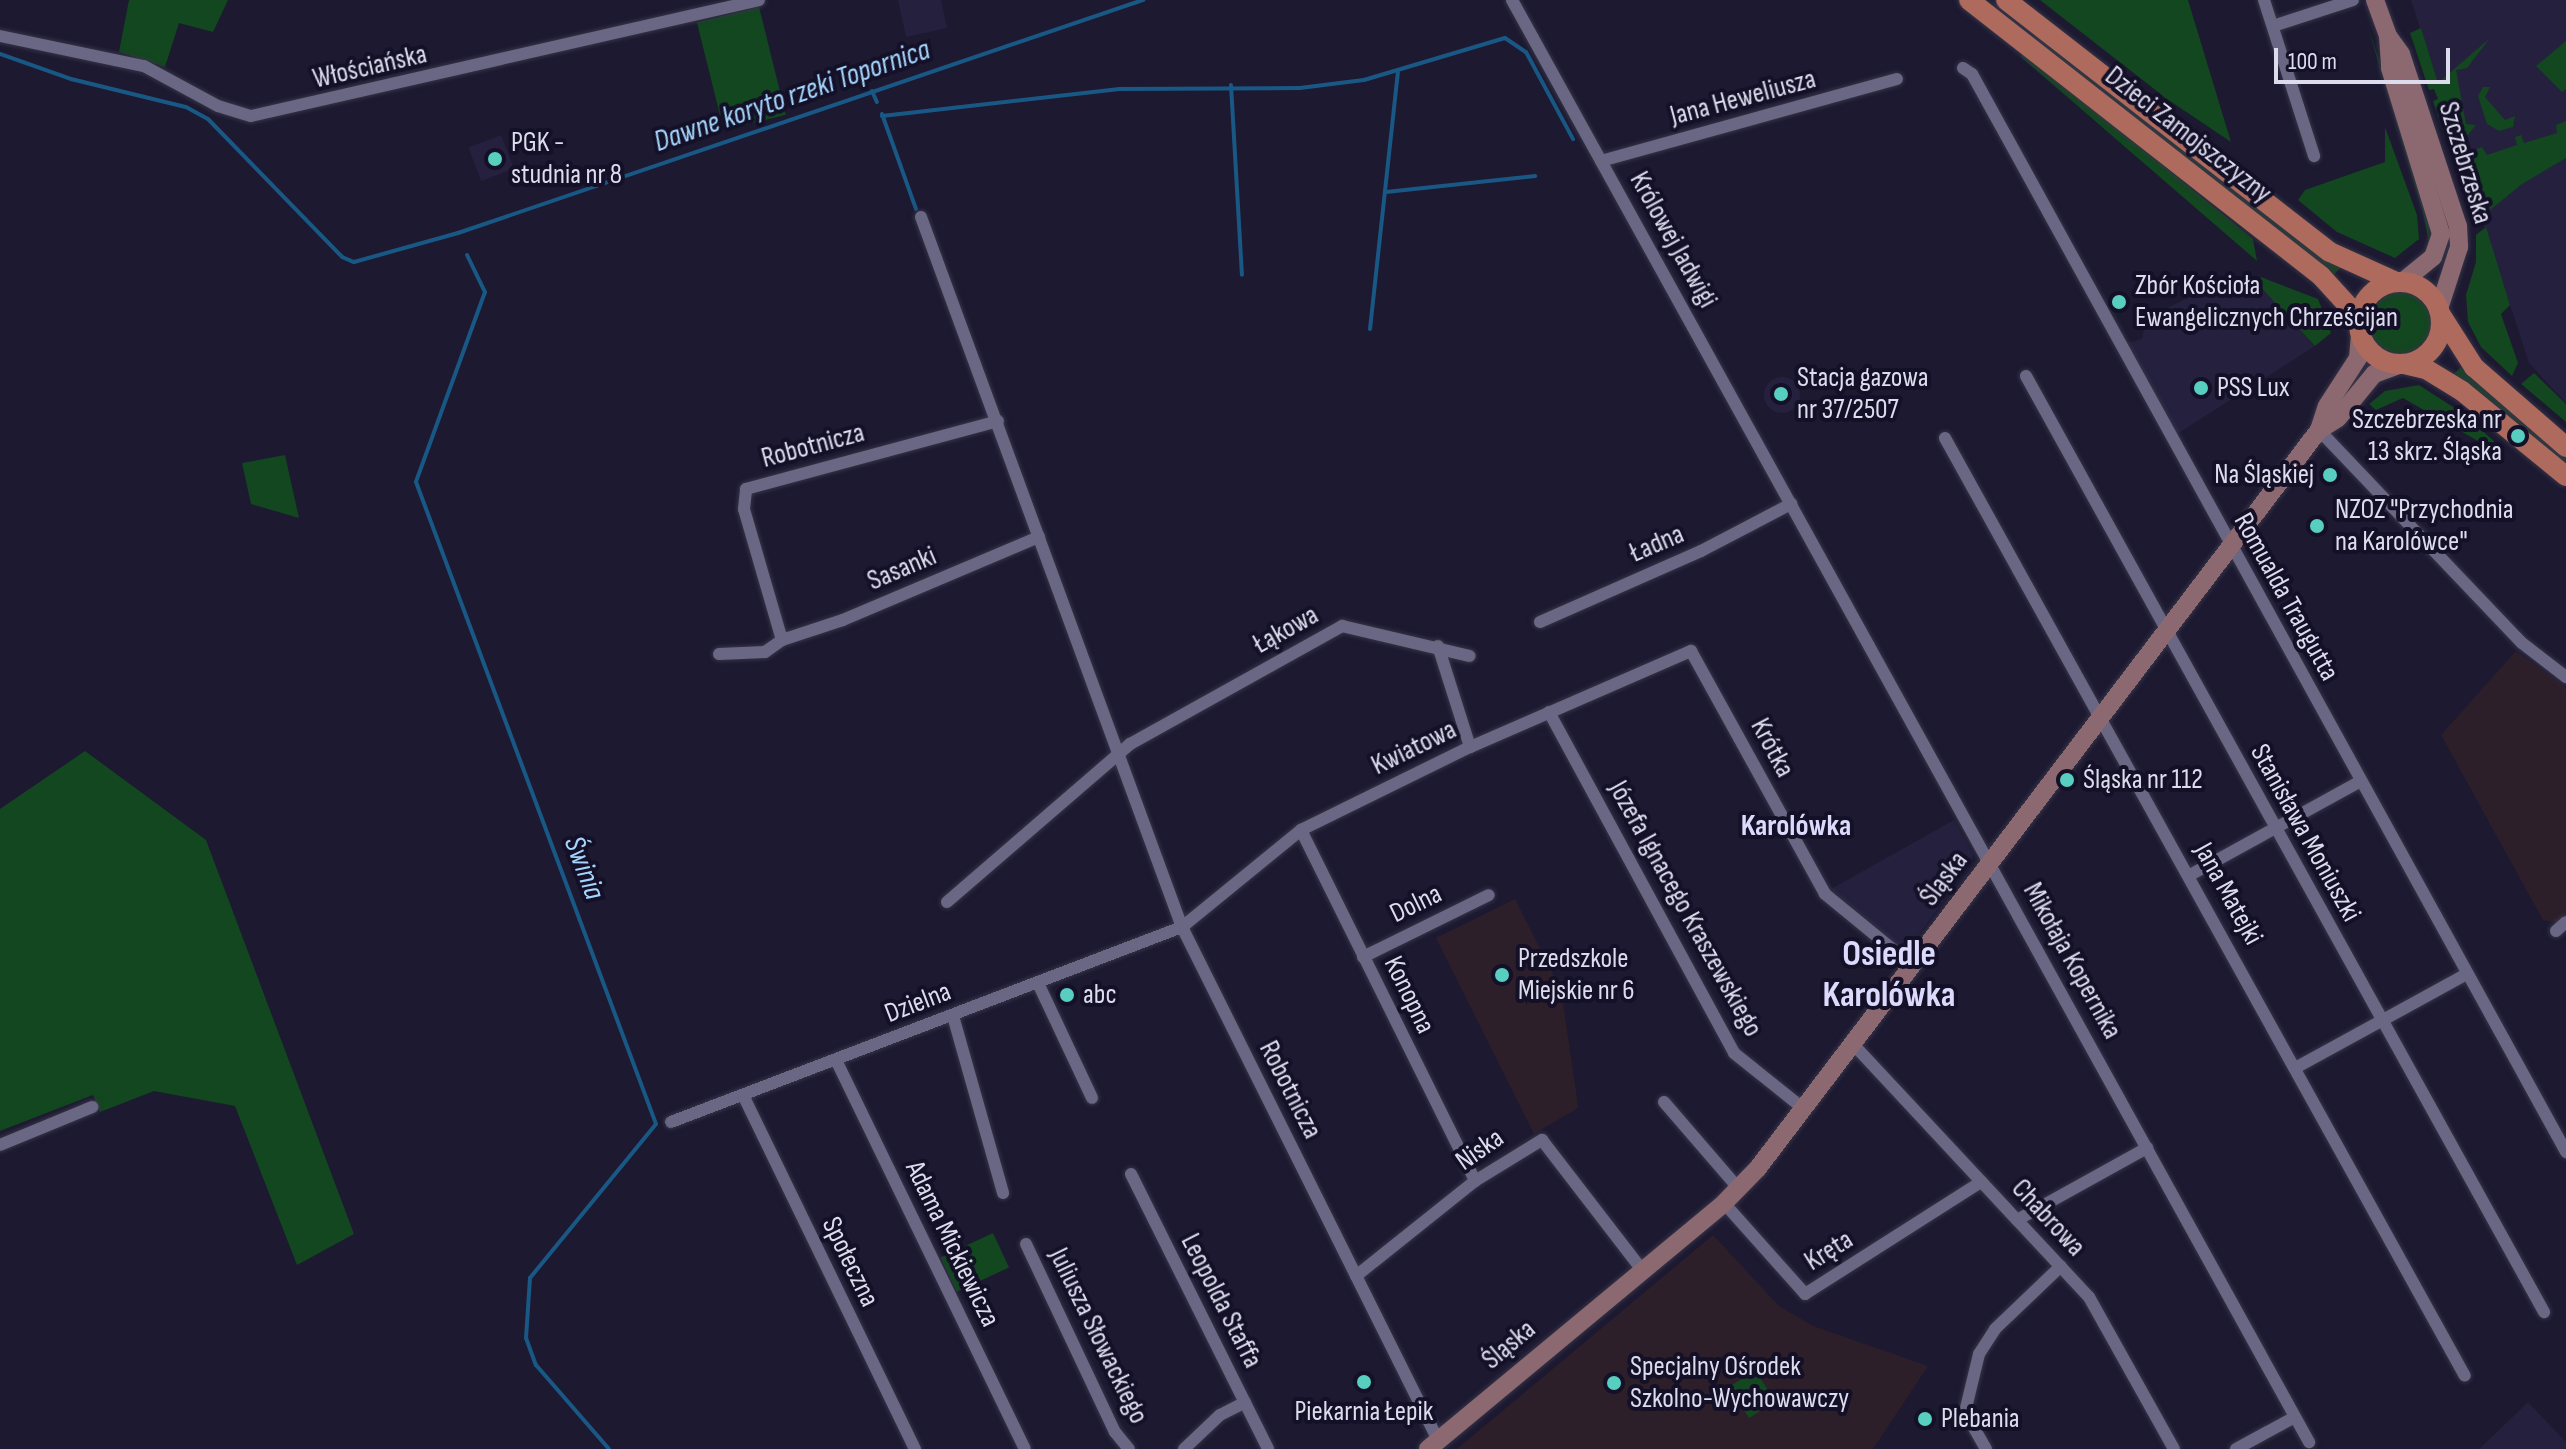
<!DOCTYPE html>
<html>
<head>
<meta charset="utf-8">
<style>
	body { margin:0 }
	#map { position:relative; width:2566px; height:1449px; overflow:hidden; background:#1c1931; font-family:"Sofia Sans Condensed",sans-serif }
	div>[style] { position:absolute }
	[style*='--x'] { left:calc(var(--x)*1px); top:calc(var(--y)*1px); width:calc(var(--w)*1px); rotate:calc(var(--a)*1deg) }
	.built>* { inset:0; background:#24203e; transform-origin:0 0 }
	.round { border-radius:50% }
	.education>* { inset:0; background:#2d1f2a }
	.green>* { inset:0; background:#12471f; transform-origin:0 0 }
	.stream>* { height:4px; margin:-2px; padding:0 2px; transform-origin:2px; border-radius:2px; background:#195884 }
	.roads { filter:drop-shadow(0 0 2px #363447) drop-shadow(0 0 2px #363447) }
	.street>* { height:12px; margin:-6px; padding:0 6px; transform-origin:6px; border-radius:6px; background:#6a6784 }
	.secondary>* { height:18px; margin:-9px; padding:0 9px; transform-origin:9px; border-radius:9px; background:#8c6970 }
	.primary>* { height:20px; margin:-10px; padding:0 10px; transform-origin:10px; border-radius:10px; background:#ae6b5d }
	.primary>.ring { margin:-10px; padding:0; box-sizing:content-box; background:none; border:20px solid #ae6b5d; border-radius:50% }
	.dots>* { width:22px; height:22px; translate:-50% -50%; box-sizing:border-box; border:4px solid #131027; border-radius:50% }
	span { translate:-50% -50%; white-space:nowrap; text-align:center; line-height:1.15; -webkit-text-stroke:8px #131027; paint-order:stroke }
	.street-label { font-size:28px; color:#dddced }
	.poi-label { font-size:28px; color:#dddced }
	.left { translate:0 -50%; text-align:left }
	.right { translate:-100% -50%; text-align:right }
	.water-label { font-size:30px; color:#a5d5fd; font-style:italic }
	.neighbourhood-label { font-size:30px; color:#dcdafc; font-weight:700 }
	.district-label { font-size:36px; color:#dcdafc; font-weight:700 }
	.scale { position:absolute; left:2274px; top:48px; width:176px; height:36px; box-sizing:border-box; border:4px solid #dddced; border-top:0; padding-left:10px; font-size:24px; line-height:28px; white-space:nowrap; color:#dddced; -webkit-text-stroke:6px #131027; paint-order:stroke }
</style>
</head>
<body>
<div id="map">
	<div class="built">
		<div style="clip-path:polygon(898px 0,941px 0,947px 28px,906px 37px)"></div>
		<div style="clip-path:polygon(2411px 0,2566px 0,2566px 403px,2529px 363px)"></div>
		<div style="left:501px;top:135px;width:36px;height:35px;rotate:69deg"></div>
		<div style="clip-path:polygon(2249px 273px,2315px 346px,2174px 436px,2126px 343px,2142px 339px,2146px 319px,2222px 280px,2233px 289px)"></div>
		<div class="round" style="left:1764px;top:377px;width:36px;height:36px"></div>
		<div style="clip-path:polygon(1954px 820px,1973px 854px,1971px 862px,1906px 953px,1831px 889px)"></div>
		<div style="clip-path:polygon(2528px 1402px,2566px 1442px,2566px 1449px,2479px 1449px)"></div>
	</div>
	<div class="education">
		<div style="clip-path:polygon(2516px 651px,2566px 688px,2566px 916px,2558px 923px,2543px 920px,2441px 735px)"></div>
		<div style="clip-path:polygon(1515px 899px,1561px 990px,1576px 1091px,1578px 1108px,1534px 1134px,1436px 938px)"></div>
		<div style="clip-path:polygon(1713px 1235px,1779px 1306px,1813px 1326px,1928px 1366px,1873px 1449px,1457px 1449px)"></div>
	</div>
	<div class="green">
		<div style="clip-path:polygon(129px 0,228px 0,213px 32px,179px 23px,165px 67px,119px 52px)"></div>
		<div style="clip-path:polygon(2040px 0,2188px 0,2231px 142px,2167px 99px)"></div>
		<div style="left:759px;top:7px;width:111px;height:64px;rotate:76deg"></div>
		<div style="clip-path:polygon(2367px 24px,2430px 214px,2429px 243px,2423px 212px)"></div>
		<div style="clip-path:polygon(2421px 28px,2438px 83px,2490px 38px,2467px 68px,2456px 70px,2466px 124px,2476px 125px,2461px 143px,2448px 146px,2433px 101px,2438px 99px,2434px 89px,2429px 90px,2410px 33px)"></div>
		<div style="clip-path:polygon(2037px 32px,2341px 267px,2332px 277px,2032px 39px)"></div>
		<div style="clip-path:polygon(2566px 41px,2566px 89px,2562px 92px,2536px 66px)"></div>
		<div style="clip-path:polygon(2022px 50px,2253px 239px,2257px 261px,2021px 57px)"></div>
		<div style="clip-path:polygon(2483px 87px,2490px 87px,2485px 97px,2505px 120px,2515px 116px,2513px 127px,2499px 131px,2487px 124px,2478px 96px)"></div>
		<div style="clip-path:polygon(2566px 121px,2566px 158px,2522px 184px,2474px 223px,2455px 157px,2482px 147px,2487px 155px,2517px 145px,2515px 137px,2521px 135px,2524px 143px,2557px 133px,2556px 125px)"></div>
		<div style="clip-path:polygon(2385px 127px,2417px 215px,2419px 239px,2395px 258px,2337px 232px,2298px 200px,2305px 190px,2385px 162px)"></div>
		<div style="clip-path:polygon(2486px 227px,2510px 305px,2501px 314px,2518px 363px,2512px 376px,2481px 347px,2468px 322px,2466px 295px,2476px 262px,2476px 235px)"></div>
		<div style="clip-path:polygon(2261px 277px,2318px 299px,2331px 333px,2315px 346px,2256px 282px)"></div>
		<div class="round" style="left:2368px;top:291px;width:64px;height:64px"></div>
		<div style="clip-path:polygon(2463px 365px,2566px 456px,2566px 462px,2452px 376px)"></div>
		<div style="clip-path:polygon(2534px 373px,2566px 404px,2566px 422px,2521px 384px)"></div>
		<div style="clip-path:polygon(2419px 385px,2461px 412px,2494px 441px,2490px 448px,2403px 398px,2376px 410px,2369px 404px,2385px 391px)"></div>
		<div style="clip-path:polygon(285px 455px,299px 518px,251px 504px,242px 463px)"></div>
		<div style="clip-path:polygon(85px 751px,206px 840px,354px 1234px,297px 1265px,235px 1106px,154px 1091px,100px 1112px,93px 1095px,0 1131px,0 809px)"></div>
		<div style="left:993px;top:1233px;width:38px;height:58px;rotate:65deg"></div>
		<div style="left:1755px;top:1370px;width:37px;height:31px;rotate:57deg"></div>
	</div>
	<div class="stream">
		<div style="--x:0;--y:54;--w:75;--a:19.4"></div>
		<div style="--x:71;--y:79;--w:118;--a:13.7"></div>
		<div style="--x:186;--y:107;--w:25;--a:29"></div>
		<div style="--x:208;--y:119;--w:192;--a:45.8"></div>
		<div style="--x:342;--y:257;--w:13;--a:23"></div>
		<div style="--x:354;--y:262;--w:108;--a:-15.6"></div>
		<div style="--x:458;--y:233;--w:724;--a:-18.79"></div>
		<div style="--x:1231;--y:85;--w:190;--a:86.7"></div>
		<div style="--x:872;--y:91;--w:12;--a:66"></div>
		<div style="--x:882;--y:114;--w:101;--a:70.3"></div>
		<div style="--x:882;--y:116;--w:239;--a:-6.5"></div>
		<div style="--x:1119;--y:89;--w:181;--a:-0.3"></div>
		<div style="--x:1300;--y:88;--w:64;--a:-7.1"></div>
		<div style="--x:1364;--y:80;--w:147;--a:-16.6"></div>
		<div style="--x:1505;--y:38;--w:25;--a:34"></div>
		<div style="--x:1526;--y:52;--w:99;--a:61.6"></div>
		<div style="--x:1386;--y:192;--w:150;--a:-6.1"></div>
		<div style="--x:467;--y:255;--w:41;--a:64.1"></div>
		<div style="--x:485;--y:292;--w:202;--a:110"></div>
		<div style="--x:416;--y:482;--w:685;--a:69.5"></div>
		<div style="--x:656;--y:1124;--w:199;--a:129.3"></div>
		<div style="--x:530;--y:1278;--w:60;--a:93.8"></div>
		<div style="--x:526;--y:1338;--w:29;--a:70"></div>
		<div style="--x:536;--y:1365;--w:111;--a:49"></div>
		<div style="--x:1370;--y:329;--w:258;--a:-83.8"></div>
	</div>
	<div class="roads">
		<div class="street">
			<div style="--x:1512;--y:0;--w:1648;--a:61.07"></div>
			<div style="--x:2264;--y:0;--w:164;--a:72.2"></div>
			<div style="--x:2273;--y:26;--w:84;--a:-18"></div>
			<div style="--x:0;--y:36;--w:147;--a:11.8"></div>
			<div style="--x:144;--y:66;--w:84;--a:28.4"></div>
			<div style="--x:218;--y:106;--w:34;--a:17"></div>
			<div style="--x:251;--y:116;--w:521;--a:-12.86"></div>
			<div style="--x:1963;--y:68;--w:11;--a:34"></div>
			<div style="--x:1972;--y:74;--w:1231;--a:61.14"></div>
			<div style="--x:1601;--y:161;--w:307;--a:-15.5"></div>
			<div style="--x:921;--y:217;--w:756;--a:69.82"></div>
			<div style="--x:1182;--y:927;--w:573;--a:63.48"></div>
			<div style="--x:2026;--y:376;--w:1070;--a:61.04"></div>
			<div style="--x:2319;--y:430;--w:294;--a:46.4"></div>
			<div style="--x:2522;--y:643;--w:56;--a:37.7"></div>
			<div style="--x:1945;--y:438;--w:1072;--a:61"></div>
			<div style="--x:1540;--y:622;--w:176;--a:-23.8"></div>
			<div style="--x:1701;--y:551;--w:102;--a:-27.6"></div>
			<div style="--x:782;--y:640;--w:136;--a:-106.2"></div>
			<div style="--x:744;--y:509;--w:20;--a:-84"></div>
			<div style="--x:746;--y:489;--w:261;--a:-15.1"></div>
			<div style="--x:1438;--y:646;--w:106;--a:72.4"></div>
			<div style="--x:719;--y:654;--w:46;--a:-2.5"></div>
			<div style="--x:765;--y:652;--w:21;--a:-35"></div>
			<div style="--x:782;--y:640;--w:64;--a:-18.2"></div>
			<div style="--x:843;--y:620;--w:213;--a:-23"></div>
			<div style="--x:1549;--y:712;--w:388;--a:61.5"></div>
			<div style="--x:1734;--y:1053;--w:90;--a:38.7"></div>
			<div style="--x:1301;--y:830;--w:392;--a:63.6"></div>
			<div style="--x:2190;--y:875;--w:195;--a:-28.8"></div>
			<div style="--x:947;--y:902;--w:242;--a:-40.8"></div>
			<div style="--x:1130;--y:744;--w:243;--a:-29.1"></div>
			<div style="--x:1342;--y:626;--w:131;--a:13.2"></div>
			<div style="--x:2556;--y:931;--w:13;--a:-42"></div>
			<div style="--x:1363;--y:957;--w:140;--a:-26.2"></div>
			<div style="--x:1038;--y:983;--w:127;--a:64.8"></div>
			<div style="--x:953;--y:1016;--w:184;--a:74.2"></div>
			<div style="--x:1853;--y:1044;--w:346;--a:47"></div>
			<div style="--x:2089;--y:1297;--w:174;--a:60.8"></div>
			<div style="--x:836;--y:1060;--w:432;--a:64.1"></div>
			<div style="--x:2297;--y:1067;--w:194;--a:-28.7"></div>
			<div style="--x:743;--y:1095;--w:394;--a:64.1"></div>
			<div style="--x:1664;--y:1102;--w:115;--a:49.2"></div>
			<div style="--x:671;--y:1122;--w:547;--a:-20.89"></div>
			<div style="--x:1182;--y:927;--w:154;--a:-39.2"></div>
			<div style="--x:1301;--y:830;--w:188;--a:-26.2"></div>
			<div style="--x:1470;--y:747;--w:241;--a:-23.5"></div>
			<div style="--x:1691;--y:651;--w:277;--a:61.1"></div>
			<div style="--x:1825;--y:894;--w:114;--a:39.3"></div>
			<div style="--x:0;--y:1145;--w:100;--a:-22.4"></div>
			<div style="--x:1131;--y:1174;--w:307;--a:63.5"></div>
			<div style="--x:1724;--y:1203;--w:122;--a:48.3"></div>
			<div style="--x:1805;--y:1294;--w:209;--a:-32.5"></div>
			<div style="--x:2017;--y:1220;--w:149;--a:-29"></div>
			<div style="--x:1026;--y:1244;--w:208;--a:64.7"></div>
			<div style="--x:1115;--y:1432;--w:22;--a:51"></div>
			<div style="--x:1356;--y:1276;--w:152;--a:-38.6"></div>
			<div style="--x:1475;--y:1181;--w:79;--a:-31.5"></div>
			<div style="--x:1542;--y:1140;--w:165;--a:52.4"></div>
			<div style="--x:1184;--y:1449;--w:50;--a:-43.4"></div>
			<div style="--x:1220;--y:1415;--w:28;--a:-27"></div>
			<div style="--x:1986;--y:1449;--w:43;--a:-119.6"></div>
			<div style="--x:1965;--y:1412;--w:60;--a:-76.4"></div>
			<div style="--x:1979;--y:1354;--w:30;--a:-57"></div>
			<div style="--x:1995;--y:1329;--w:91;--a:-43.7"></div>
			<div style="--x:2236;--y:1449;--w:67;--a:-28.5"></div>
		</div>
		<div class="secondary">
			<div style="--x:2375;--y:0;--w:38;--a:70"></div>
			<div style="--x:2388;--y:36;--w:22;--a:54"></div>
			<div style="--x:2401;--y:54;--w:181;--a:71.7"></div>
			<div style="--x:2458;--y:226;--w:21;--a:87"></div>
			<div style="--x:2459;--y:247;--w:65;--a:107.9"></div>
			<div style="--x:2388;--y:36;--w:32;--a:86"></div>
			<div style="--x:2390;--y:68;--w:174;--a:72.9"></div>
			<div style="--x:2441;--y:234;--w:24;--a:109"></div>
			<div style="--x:2433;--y:257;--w:38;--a:141"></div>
			<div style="--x:2319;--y:430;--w:22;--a:-32"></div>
			<div style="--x:2338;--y:418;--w:57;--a:-50.7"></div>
			<div style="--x:2374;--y:374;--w:29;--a:-20"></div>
			<div style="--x:1428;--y:1449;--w:385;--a:-39.7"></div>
			<div style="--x:1724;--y:1203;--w:49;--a:-45.8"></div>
			<div style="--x:1758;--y:1168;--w:927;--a:-52.76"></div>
			<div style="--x:2319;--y:430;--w:25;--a:-72"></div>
			<div style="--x:2327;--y:406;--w:57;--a:-57.1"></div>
			<div style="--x:2358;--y:358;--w:23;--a:-85"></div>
		</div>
		<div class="primary">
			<div style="--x:1969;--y:0;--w:447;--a:38.1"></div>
			<div style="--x:2321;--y:276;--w:46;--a:47.6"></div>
			<div style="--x:2352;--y:310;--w:17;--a:66"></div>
			<div style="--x:2006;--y:0;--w:410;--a:37.9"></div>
			<div style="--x:2330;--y:252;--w:70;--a:24.4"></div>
			<div class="ring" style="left:2359px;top:282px;width:62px;height:62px"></div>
			<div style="--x:2441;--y:315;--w:62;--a:57.6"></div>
			<div style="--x:2474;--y:367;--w:122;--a:41"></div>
			<div style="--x:2404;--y:364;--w:23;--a:13"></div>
			<div style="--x:2426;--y:369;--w:42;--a:31.4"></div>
			<div style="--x:2462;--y:391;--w:134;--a:39.3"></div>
		</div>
	</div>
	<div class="dots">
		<div style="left:495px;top:159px;background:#58cec0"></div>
		<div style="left:2119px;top:302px;background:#58cec0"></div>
		<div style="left:2201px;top:388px;background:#58cec0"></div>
		<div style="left:1781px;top:394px;background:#58cec0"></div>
		<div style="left:2518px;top:436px;background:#58cec0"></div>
		<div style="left:2330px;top:475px;background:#58cec0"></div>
		<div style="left:2317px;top:526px;background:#58cec0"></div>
		<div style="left:2067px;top:780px;background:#58cec0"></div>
		<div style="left:1502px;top:975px;background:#58cec0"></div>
		<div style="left:1067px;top:995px;background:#58cec0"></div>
		<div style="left:1364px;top:1382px;background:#58cec0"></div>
		<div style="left:1614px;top:1383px;background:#58cec0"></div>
		<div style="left:1925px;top:1419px;background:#58cec0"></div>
	</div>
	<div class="street-label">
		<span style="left:370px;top:67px;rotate:-13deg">Włościańska</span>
		<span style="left:1743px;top:98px;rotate:-15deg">Jana Heweliusza</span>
		<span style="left:2188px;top:135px;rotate:38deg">Dzieci Zamojszczyzny</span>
		<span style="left:2465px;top:163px;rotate:73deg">Szczebrzeska</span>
		<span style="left:1673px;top:240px;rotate:61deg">Królowej Jadwigi</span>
		<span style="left:813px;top:446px;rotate:-15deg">Robotnicza</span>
		<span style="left:1657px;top:544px;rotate:-23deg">Ładna</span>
		<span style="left:902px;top:569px;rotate:-23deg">Sasanki</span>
		<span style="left:2286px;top:597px;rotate:61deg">Romualda Traugutta</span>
		<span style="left:1286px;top:630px;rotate:-29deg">Łąkowa</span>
		<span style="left:1414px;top:748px;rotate:-26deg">Kwiatowa</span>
		<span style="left:1772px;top:748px;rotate:62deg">Krótka</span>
		<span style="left:2305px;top:833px;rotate:61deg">Stanisława Moniuszki</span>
		<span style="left:1944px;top:879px;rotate:-53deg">Śląska</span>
		<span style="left:2228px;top:894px;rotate:61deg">Jana Matejki</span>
		<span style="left:1416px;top:904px;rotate:-26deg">Dolna</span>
		<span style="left:1685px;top:909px;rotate:61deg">Józefa Ignacego Kraszewskiego</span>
		<span style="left:2072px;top:961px;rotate:61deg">Mikołaja Kopernika</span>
		<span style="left:1409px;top:995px;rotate:64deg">Konopna</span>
		<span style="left:918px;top:1003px;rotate:-21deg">Dzielna</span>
		<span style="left:1290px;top:1090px;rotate:63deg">Robotnicza</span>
		<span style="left:1480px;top:1150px;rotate:-35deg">Niska</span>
		<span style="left:2048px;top:1218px;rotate:47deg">Chabrowa</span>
		<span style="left:952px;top:1244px;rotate:64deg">Adama Mickiewicza</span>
		<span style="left:1829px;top:1251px;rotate:-32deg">Kręta</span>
		<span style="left:850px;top:1262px;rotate:64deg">Społeczna</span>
		<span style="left:1221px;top:1301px;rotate:63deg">Leopolda Staffa</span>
		<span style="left:1098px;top:1336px;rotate:64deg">Juliusza Słowackiego</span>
		<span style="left:1509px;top:1345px;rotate:-40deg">Śląska</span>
	</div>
	<div class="poi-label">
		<span class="left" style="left:511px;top:159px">PGK -<br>studnia nr 8</span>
		<span class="left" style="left:2135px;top:302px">Zbór Kościoła<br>Ewangelicznych Chrześcijan</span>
		<span class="left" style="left:1797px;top:394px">Stacja gazowa<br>nr 37/2507</span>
		<span class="left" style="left:2217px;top:388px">PSS Lux</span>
		<span class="right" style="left:2502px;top:436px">Szczebrzeska nr<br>13 skrz. Śląska</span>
		<span class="right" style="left:2314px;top:475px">Na Śląskiej</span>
		<span class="left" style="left:2335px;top:526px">NZOZ "Przychodnia<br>na Karolówce"</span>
		<span class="left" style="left:2083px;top:780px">Śląska nr 112</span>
		<span class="left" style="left:1518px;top:975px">Przedszkole<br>Miejskie nr 6</span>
		<span class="left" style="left:1083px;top:995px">abc</span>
		<span class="left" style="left:1630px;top:1383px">Specjalny Ośrodek<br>Szkolno-Wychowawczy</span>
		<span style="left:1364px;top:1412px">Piekarnia Łepik</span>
		<span class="left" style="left:1941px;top:1419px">Plebania</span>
	</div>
	<div class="water-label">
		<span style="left:792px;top:96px;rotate:-19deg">Dawne koryto rzeki Topornica</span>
		<span style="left:584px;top:868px;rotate:69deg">Świnia</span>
	</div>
	<div class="neighbourhood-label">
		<span style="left:1796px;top:826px">Karolówka</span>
	</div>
	<div class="district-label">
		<span style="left:1889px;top:975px">Osiedle<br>Karolówka</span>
	</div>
	<div class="scale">100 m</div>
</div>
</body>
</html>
